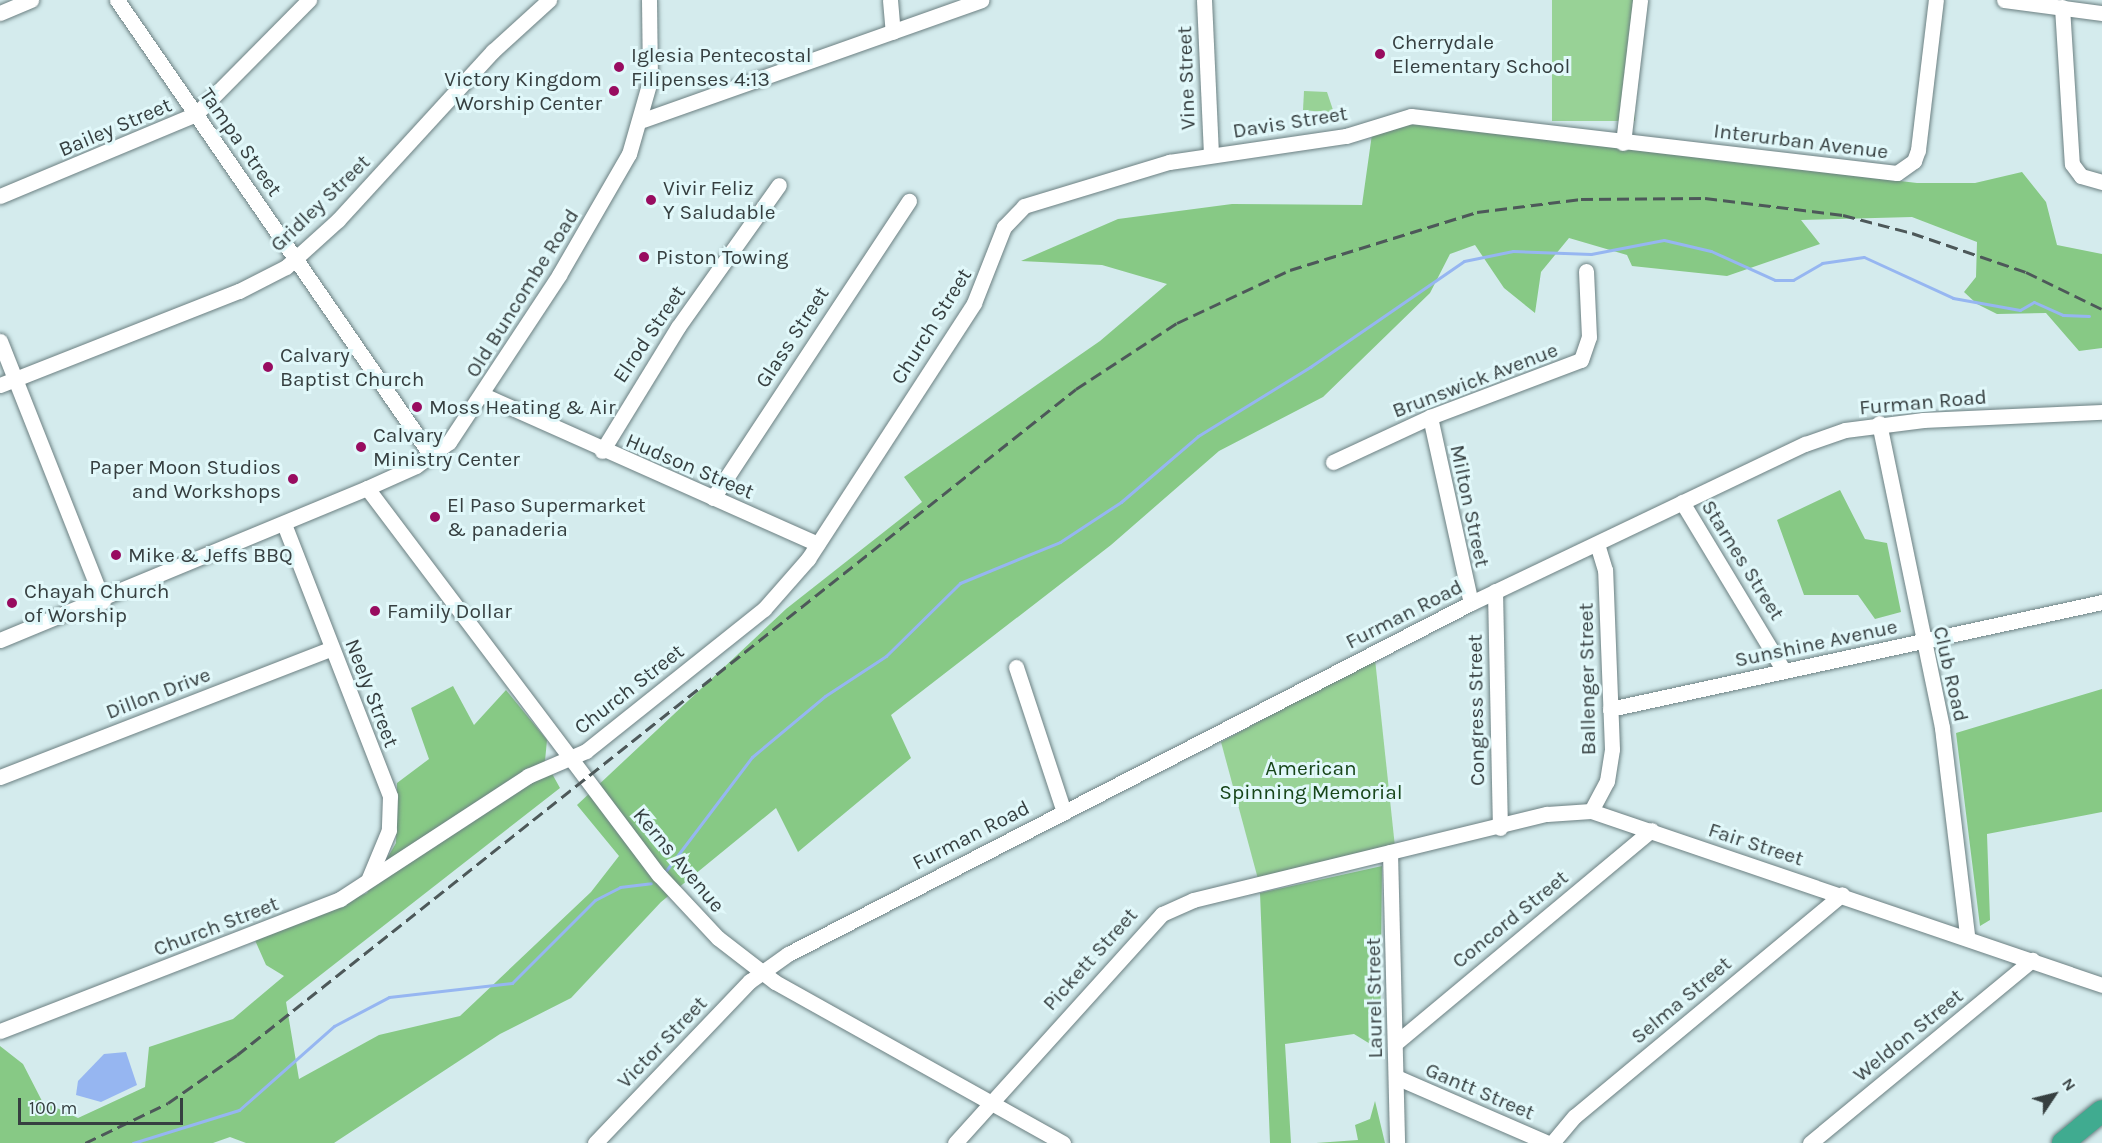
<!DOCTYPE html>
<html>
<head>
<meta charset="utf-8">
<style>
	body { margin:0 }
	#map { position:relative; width:2102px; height:1143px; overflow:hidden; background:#d4ebed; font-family:Karla,sans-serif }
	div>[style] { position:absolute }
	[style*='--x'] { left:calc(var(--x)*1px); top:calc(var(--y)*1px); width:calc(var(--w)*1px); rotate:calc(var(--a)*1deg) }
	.green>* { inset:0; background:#98d296; transform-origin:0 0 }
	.forest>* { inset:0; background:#87c985 }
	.water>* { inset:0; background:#96b6f1 }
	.stream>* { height:3px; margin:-1.5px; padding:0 1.5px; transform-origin:1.5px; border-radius:1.5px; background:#96b6f1 }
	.roads { filter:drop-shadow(0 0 2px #6c8082) drop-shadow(0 0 2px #6c8082) }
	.minor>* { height:15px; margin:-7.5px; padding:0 7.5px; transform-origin:7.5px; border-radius:7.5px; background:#fff }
	.highway>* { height:22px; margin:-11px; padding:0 11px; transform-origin:11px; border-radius:11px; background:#40ab90 }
	.rail>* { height:3px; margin-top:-1.5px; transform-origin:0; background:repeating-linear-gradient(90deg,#4d5859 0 12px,transparent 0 18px) }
	.dots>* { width:16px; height:16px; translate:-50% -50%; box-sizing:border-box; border:3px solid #e1f8fa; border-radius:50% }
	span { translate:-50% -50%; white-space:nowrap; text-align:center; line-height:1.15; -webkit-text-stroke:6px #e1f8fa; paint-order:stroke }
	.poi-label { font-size:21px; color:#363f40 }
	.left { translate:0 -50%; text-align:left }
	.right { translate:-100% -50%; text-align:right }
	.street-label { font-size:21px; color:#363f40 }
	.park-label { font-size:21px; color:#174519 }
	.north { position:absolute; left:2024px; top:1065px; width:60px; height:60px; -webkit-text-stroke:4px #e1f8fa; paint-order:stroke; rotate:55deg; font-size:16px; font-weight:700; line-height:24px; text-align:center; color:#363f40 }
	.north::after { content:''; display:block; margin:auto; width:21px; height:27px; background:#363f40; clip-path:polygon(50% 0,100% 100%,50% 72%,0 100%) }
	.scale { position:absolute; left:18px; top:1098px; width:165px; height:27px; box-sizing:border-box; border:3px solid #363f40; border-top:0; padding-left:8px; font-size:18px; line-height:21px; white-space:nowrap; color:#363f40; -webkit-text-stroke:4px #e1f8fa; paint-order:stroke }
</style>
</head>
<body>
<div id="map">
	<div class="green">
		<div style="left:1552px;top:0;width:83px;height:121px"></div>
		<div style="clip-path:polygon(1304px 91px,1327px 92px,1334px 113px,1303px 110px)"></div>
		<div style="clip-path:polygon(1375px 659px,1395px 847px,1258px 879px,1221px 742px)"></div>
	</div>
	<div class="forest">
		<div style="clip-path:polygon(1422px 124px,1917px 183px,1975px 183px,2022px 172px,2046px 202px,2057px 245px,2102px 254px,2102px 348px,2079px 351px,2046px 313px,1997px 314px,1977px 304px,1964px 292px,1976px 277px,1977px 242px,1912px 217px,1801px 220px,1820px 244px,1727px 276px,1632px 266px,1627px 255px,1569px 238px,1541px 272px,1535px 313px,1504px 288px,1475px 245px,1450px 254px,1430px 293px,1323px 397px,1219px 451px,1111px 545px,891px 715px,911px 758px,798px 852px,776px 808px,661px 902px,571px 998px,500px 1034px,334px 1143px,246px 1143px,230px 1137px,213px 1143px,0 1143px,0 1046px,23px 1064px,42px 1101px,78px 1118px,145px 1087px,149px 1047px,233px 1019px,284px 976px,266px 965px,254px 938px,367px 893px,396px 843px,397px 783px,429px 759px,411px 708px,453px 686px,474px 725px,506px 690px,547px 740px,545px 761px,560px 788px,286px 1002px,299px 1079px,379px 1035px,460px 1016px,591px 892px,619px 856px,577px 805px,786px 609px,922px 502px,904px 477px,1100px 341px,1167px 284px,1102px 265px,1021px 261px,1118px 219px,1232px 204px,1362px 205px,1372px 134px,1388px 126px)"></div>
		<div style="clip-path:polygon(1840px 490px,1865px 539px,1887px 543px,1901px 612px,1875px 619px,1858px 595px,1804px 595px,1777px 520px)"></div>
		<div style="clip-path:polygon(2102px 689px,2102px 812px,1987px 834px,1990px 920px,1980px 926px,1956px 733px)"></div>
		<div style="clip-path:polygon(1382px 866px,1380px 1050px,1354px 1034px,1285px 1044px,1291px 1143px,1270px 1143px,1260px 893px)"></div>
		<div style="clip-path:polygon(1375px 1101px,1385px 1143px,1316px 1143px,1358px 1140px,1355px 1125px,1370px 1119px)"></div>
	</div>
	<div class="water">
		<div style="clip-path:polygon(126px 1052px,137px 1085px,101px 1102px,76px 1095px,78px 1081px,104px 1054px)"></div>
	</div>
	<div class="stream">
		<div style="--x:665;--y:872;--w:144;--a:-52.9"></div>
		<div style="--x:752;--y:757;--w:95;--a:-39.9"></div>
		<div style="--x:825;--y:696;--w:73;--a:-33.3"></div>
		<div style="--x:886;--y:656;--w:104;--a:-44.6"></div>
		<div style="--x:960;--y:583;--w:108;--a:-22.3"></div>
		<div style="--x:1060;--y:542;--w:73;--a:-33.3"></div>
		<div style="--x:1121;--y:502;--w:101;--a:-40.6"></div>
		<div style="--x:1198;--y:436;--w:132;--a:-31.6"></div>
		<div style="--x:1310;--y:367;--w:187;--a:-34.5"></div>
		<div style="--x:1464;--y:261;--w:50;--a:-11.5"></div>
		<div style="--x:1513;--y:251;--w:78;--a:2.2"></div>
		<div style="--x:1591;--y:254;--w:74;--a:-10.9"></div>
		<div style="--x:1664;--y:240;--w:48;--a:13.2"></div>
		<div style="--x:1711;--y:251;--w:70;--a:24.4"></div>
		<div style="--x:1775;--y:280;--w:18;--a:0"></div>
		<div style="--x:1793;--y:280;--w:34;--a:-30"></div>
		<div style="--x:1822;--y:263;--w:42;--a:-8.1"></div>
		<div style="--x:1864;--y:257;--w:98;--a:24.7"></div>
		<div style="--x:1953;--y:298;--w:68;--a:10.2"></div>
		<div style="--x:2020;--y:310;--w:16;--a:-30"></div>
		<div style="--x:2034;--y:302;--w:32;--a:24"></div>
		<div style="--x:2063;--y:315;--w:26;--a:2"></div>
		<div style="--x:133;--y:1143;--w:111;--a:-17.3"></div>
		<div style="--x:239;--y:1110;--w:127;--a:-41.5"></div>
		<div style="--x:334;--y:1026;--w:62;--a:-27.8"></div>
		<div style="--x:389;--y:997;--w:124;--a:-6.5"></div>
		<div style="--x:512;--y:983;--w:117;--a:-45"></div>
		<div style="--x:595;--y:900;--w:28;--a:-27"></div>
		<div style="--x:620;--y:887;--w:31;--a:-7"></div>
	</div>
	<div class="roads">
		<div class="minor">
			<div style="--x:117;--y:0;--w:555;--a:55.42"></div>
			<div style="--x:890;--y:0;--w:32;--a:85"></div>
			<div style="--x:1204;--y:0;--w:154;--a:87.4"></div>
			<div style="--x:2004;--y:0;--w:99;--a:7.6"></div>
			<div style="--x:2062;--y:7;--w:157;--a:86.4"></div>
			<div style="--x:2072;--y:164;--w:15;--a:53"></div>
			<div style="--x:2081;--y:176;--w:22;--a:16"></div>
			<div style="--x:0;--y:13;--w:34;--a:-23"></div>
			<div style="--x:643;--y:120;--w:359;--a:-19.5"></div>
			<div style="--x:1623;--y:143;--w:144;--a:-83.2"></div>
			<div style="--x:0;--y:196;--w:212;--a:-22.7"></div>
			<div style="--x:196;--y:114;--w:161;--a:-45.3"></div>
			<div style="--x:0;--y:341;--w:280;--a:68.4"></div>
			<div style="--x:0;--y:385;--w:257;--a:-21.5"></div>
			<div style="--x:239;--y:291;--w:53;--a:-27.1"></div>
			<div style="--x:286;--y:267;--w:70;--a:-42.1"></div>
			<div style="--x:338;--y:220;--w:229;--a:-47.5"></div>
			<div style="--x:493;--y:51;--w:76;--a:-42.3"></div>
			<div style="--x:483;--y:395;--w:366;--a:24"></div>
			<div style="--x:1430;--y:417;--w:190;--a:77.6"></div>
			<div style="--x:1879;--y:423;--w:311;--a:78.3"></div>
			<div style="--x:1942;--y:728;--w:209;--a:83.1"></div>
			<div style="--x:602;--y:451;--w:145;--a:-58.5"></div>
			<div style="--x:678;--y:327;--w:174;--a:-54.6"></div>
			<div style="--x:1333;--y:462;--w:107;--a:-24.9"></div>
			<div style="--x:1430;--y:417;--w:161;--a:-20.7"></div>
			<div style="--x:1581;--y:360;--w:24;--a:-71"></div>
			<div style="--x:1589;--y:337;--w:66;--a:-92.6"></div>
			<div style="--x:367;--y:488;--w:485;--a:53"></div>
			<div style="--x:659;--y:875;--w:86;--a:46.9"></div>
			<div style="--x:718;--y:938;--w:72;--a:37.7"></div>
			<div style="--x:775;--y:982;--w:330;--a:29.2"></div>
			<div style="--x:713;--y:498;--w:356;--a:-56.6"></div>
			<div style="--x:1682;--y:502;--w:197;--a:58.9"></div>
			<div style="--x:284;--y:524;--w:292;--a:68.7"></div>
			<div style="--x:390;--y:796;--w:34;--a:92"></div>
			<div style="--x:389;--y:830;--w:52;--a:112.6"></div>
			<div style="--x:1495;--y:591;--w:237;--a:88.8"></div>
			<div style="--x:0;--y:640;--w:397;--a:-22.5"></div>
			<div style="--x:367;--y:488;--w:54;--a:-24.2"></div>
			<div style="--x:416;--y:466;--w:41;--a:-36"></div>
			<div style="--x:449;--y:442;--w:200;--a:-56.6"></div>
			<div style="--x:559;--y:275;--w:140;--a:-60"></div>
			<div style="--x:629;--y:154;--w:76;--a:-74"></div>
			<div style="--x:650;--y:81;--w:81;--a:-90.7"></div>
			<div style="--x:1016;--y:667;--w:153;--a:71.7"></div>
			<div style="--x:1610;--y:709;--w:504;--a:-12.27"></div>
			<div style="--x:0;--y:777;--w:356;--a:-21.2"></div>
			<div style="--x:1591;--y:811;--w:34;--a:-62"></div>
			<div style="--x:1607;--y:781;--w:32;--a:-81"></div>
			<div style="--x:1612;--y:749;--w:179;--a:-92.2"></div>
			<div style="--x:1605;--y:570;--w:27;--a:-107"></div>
			<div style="--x:1390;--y:852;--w:291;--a:88.6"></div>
			<div style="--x:0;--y:1031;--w:365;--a:-21.2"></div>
			<div style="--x:340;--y:899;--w:225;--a:-33.2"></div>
			<div style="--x:528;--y:776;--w:63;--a:-23.3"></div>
			<div style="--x:586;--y:751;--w:228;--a:-38.6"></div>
			<div style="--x:764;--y:609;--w:67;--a:-48.7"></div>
			<div style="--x:808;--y:559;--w:305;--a:-57"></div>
			<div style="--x:974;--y:303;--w:82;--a:-68.5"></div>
			<div style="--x:1004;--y:227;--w:29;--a:-46"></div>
			<div style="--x:1024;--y:206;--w:152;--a:-16.9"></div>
			<div style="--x:1169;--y:162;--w:179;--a:-8.4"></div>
			<div style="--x:1346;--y:136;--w:68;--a:-17.1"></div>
			<div style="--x:1411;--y:116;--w:489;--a:6.7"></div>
			<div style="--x:1897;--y:173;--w:21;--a:-35"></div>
			<div style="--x:1914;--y:161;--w:12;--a:-70"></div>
			<div style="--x:1918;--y:150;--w:151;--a:-83.2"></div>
			<div style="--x:1397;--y:1042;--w:331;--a:-39.8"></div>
			<div style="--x:1396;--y:1077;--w:166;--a:23.5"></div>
			<div style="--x:595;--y:1143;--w:224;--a:-46.3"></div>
			<div style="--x:750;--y:981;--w:47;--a:-35.4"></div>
			<div style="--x:788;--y:954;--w:768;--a:-27.2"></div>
			<div style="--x:1471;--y:603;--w:370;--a:-25.5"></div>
			<div style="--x:1805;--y:444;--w:42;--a:-19.3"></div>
			<div style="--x:1845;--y:430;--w:79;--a:-7.3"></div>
			<div style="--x:1923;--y:420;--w:179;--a:-2.6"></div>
			<div style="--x:955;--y:1143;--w:309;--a:-47.9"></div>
			<div style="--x:1162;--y:914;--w:34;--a:-24"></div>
			<div style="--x:1193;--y:900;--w:364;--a:-13.7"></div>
			<div style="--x:1547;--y:814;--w:44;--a:-3.9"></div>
			<div style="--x:1591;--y:811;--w:540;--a:18.8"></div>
			<div style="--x:1552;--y:1143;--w:35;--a:-50"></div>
			<div style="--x:1575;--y:1116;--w:347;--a:-39.7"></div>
			<div style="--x:1810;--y:1143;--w:288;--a:-39.5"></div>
		</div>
		<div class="highway">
			<div style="--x:2063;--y:1143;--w:50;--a:-39.4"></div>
		</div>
	</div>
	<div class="rail">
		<div style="--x:85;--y:1143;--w:92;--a:-25.7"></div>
		<div style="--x:168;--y:1103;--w:84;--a:-34.8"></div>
		<div style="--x:237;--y:1055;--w:1071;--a:-38.44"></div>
		<div style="--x:1076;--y:389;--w:121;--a:-33.2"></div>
		<div style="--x:1177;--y:323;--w:125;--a:-25.1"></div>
		<div style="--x:1290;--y:270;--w:196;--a:-17.2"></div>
		<div style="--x:1477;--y:212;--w:105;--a:-7.1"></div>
		<div style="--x:1581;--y:199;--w:124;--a:-0.5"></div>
		<div style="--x:1705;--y:198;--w:139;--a:7"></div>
		<div style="--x:1843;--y:215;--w:71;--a:14.6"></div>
		<div style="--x:1912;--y:233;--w:120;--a:18.9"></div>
		<div style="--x:2026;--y:272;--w:85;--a:26"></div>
	</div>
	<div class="dots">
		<div style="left:1380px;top:54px;background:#980c60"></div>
		<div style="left:619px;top:67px;background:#980c60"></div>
		<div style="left:614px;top:91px;background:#980c60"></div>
		<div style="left:651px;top:200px;background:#980c60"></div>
		<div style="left:644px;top:257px;background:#980c60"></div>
		<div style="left:268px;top:367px;background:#980c60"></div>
		<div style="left:417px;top:407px;background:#980c60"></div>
		<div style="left:361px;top:447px;background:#980c60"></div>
		<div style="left:293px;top:479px;background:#980c60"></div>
		<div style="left:435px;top:517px;background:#980c60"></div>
		<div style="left:116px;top:555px;background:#980c60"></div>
		<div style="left:12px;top:603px;background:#980c60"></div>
		<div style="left:375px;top:611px;background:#980c60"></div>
	</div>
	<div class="poi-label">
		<span class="left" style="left:1392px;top:54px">Cherrydale<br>Elementary School</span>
		<span class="left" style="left:631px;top:67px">Iglesia Pentecostal<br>Filipenses 4:13</span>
		<span class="right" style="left:602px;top:91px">Victory Kingdom<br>Worship Center</span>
		<span class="left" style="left:663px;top:200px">Vivir Feliz<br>Y Saludable</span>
		<span class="left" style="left:656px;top:257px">Piston Towing</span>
		<span class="left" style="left:280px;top:367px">Calvary<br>Baptist Church</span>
		<span class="left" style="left:429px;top:407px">Moss Heating &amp; Air</span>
		<span class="left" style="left:373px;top:447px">Calvary<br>Ministry Center</span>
		<span class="right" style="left:281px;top:479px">Paper Moon Studios<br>and Workshops</span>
		<span class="left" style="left:447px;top:517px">El Paso Supermarket<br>&amp; panaderia</span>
		<span class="left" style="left:128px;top:555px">Mike &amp; Jeffs BBQ</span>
		<span class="left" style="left:24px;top:603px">Chayah Church<br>of Worship</span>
		<span class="left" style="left:387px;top:611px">Family Dollar</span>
	</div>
	<div class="street-label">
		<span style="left:1186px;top:78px;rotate:-92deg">Vine Street</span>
		<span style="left:1290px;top:122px;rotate:-9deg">Davis Street</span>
		<span style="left:115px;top:127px;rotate:-23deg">Bailey Street</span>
		<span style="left:1801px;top:141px;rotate:7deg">Interurban Avenue</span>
		<span style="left:241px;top:142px;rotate:55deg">Tampa Street</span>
		<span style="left:320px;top:203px;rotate:-44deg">Gridley Street</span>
		<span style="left:522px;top:293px;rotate:-58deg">Old Buncombe Road</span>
		<span style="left:931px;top:326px;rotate:-58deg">Church Street</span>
		<span style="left:649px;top:334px;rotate:-56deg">Elrod Street</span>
		<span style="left:792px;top:337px;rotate:-57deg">Glass Street</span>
		<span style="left:1475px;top:380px;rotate:-21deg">Brunswick Avenue</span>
		<span style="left:1923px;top:402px;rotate:-5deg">Furman Road</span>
		<span style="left:690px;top:466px;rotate:23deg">Hudson Street</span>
		<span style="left:1470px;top:506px;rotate:78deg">Milton Street</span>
		<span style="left:1743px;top:560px;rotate:58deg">Starnes Street</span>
		<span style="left:1404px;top:614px;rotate:-27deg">Furman Road</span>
		<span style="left:1816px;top:643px;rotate:-12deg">Sunshine Avenue</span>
		<span style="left:1951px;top:674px;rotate:77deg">Club Road</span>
		<span style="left:1587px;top:679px;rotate:-91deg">Ballenger Street</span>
		<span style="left:629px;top:689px;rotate:-38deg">Church Street</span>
		<span style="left:158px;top:693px;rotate:-21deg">Dillon Drive</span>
		<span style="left:372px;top:693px;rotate:69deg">Neely Street</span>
		<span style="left:1476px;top:710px;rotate:-91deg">Congress Street</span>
		<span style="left:971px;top:835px;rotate:-27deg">Furman Road</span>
		<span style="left:1756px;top:844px;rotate:18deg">Fair Street</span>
		<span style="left:679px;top:860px;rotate:50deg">Kerns Avenue</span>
		<span style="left:1510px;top:919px;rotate:-39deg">Concord Street</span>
		<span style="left:216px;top:926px;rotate:-21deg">Church Street</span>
		<span style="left:1090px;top:959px;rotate:-48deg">Pickett Street</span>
		<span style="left:1374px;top:998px;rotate:-91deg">Laurel Street</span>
		<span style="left:1681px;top:1000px;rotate:-40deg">Selma Street</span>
		<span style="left:1908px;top:1035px;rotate:-39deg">Weldon Street</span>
		<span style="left:662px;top:1042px;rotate:-46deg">Victor Street</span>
		<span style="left:1480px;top:1091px;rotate:23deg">Gantt Street</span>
	</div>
	<div class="park-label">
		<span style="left:1311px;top:780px">American<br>Spinning Memorial</span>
	</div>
	<div class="north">N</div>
	<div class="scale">100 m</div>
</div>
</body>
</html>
